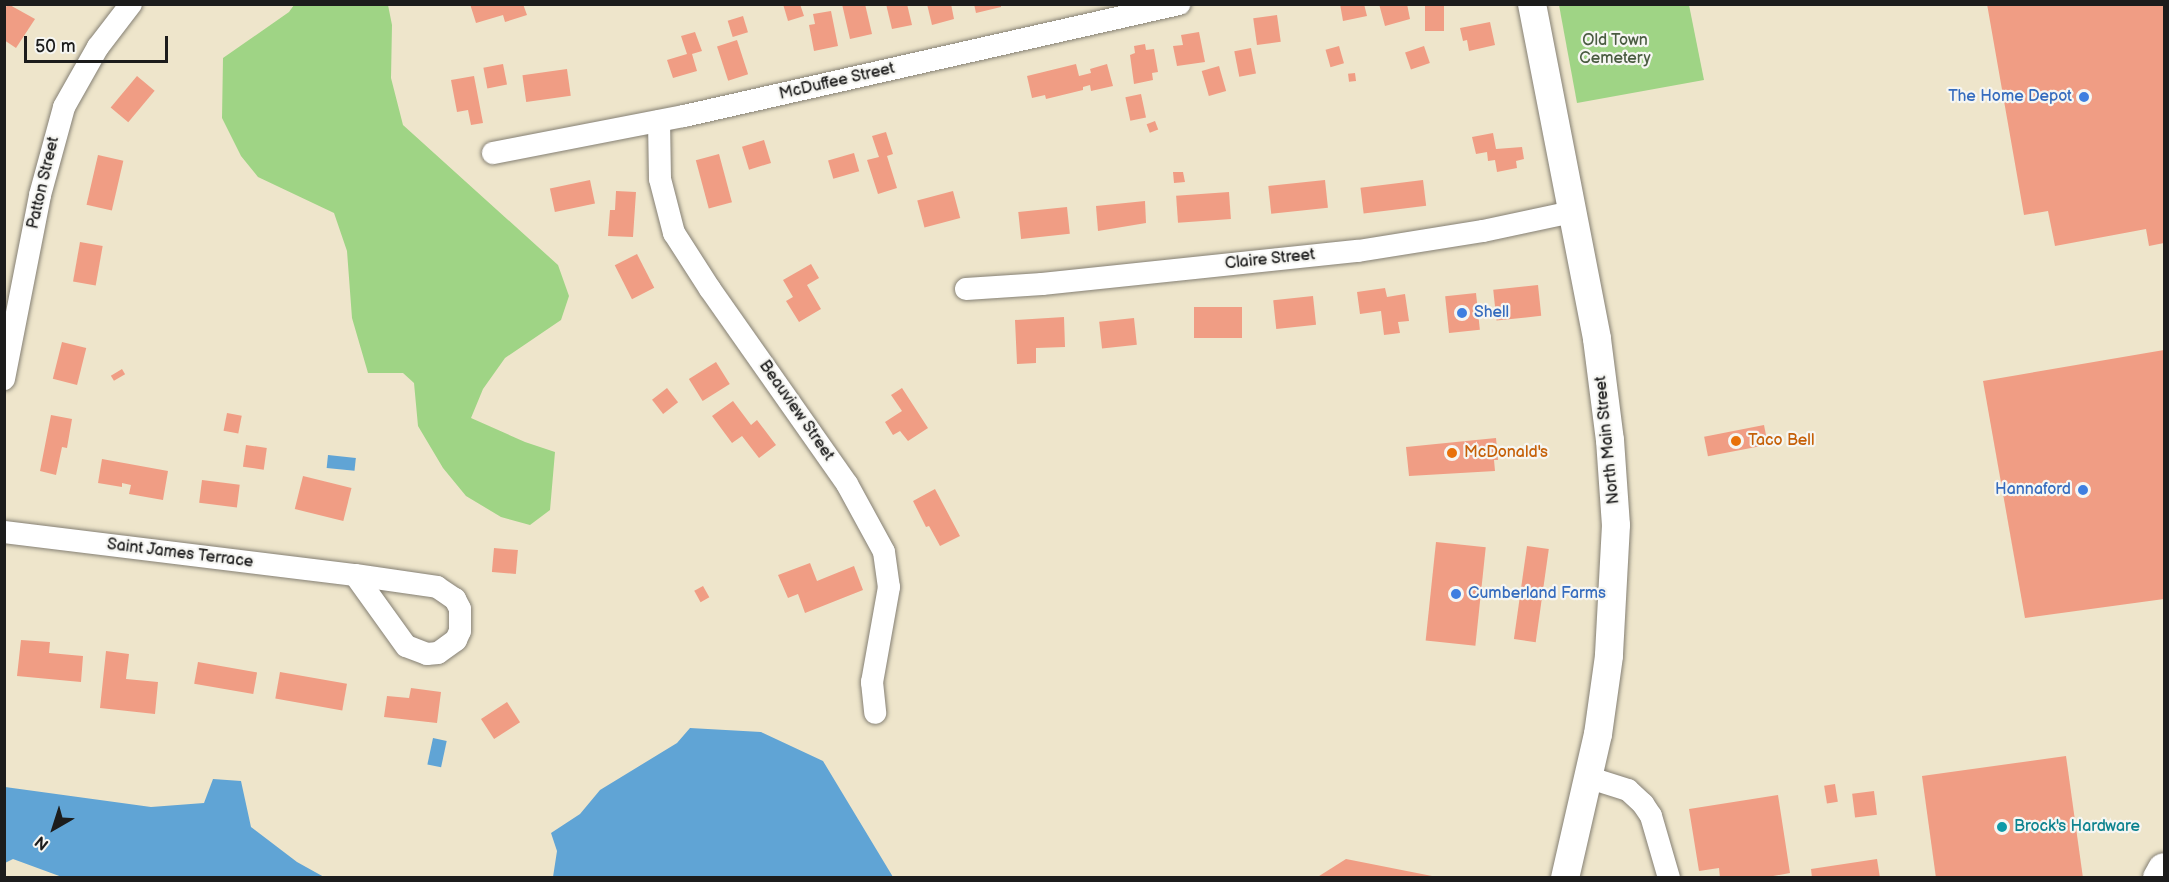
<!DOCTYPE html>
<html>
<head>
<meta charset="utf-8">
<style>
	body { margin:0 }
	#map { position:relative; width:2169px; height:882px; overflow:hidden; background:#eee5cb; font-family:"Balsamiq Sans",sans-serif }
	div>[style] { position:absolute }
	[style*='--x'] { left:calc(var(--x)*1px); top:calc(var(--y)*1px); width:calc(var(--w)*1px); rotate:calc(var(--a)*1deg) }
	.green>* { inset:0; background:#9fd485 }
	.water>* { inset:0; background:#60a4d5; transform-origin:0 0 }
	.building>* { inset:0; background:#f09d84; transform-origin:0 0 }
	.roads { filter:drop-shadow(0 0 2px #858074) drop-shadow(0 0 2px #858074) }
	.minor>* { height:22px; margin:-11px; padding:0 11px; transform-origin:11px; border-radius:11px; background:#fff }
	.major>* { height:28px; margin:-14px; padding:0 14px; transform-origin:14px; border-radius:14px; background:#fff }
	.highway>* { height:32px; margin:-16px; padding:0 16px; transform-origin:16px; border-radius:16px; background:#fff }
	.dots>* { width:16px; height:16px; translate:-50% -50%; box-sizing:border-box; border:3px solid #f6f6f2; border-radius:50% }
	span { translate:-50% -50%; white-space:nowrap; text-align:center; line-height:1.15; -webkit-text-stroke:4.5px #f6f6f2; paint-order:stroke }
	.park-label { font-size:16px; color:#4a5c41 }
	.street-label { font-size:16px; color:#1c1c1c }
	.shop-label { font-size:16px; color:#366cbe }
	.right { translate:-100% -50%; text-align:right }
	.left { translate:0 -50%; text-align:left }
	.food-label { font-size:16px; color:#c56008 }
	.culture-label { font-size:16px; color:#0d838f }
	.frame { position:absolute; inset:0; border:6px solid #1c1c1c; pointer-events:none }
	.north { position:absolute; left:24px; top:798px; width:60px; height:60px; -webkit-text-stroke:4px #f6f6f2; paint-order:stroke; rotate:219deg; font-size:16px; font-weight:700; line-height:24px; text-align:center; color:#1c1c1c }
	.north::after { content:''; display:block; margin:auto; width:21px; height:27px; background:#1c1c1c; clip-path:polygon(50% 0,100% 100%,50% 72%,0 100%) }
	.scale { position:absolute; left:24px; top:36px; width:144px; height:27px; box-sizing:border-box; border:3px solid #1c1c1c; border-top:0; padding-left:8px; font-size:18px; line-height:21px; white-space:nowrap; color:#1c1c1c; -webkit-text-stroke:4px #f6f6f2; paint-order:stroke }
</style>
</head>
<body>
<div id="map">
	<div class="green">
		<div style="clip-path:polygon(294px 5px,388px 5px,392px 25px,391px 78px,403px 125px,558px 265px,569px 296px,561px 320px,505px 358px,483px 389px,471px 418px,525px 442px,555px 452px,550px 510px,530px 525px,501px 517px,466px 496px,443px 468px,418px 426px,414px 383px,403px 373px,368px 373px,352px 318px,347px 251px,334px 213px,258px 177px,241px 156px,222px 118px,223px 58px,289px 12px)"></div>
		<div style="clip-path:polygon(1559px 5px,1689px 5px,1704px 80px,1577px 103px)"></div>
	</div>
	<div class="water">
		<div style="left:328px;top:455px;width:28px;height:13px;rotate:6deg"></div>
		<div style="clip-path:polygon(690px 728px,761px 732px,823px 761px,893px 877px,553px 877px,557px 851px,551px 833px,580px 814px,600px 790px,677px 743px)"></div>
		<div style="left:433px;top:738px;width:14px;height:27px;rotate:12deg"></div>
		<div style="clip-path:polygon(213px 779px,241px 781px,251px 827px,297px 862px,324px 877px,62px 877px,13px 859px,5px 863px,5px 787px,151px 807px,204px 803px)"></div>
	</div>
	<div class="building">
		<div style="clip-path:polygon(8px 4px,35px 19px,16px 48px,4px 40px,4px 10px)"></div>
		<div style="clip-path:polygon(470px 4px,523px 4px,527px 15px,505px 22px,503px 15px,476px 23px)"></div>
		<div style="clip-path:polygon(783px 4px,800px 4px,804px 16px,788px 21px)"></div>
		<div style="clip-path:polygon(842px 4px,865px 4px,872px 34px,850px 39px)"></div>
		<div style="clip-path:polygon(886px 4px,907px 4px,912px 25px,892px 29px)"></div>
		<div style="clip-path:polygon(927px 4px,951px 4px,954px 19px,932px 25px)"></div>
		<div style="clip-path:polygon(974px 4px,1001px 4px,1001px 7px,976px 13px)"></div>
		<div style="clip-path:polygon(1340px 4px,1364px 4px,1367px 16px,1343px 21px)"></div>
		<div style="clip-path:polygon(1379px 4px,1407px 4px,1410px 19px,1385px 26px)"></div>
		<div style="left:1425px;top:4px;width:19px;height:27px"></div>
		<div style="clip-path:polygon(1987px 4px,2164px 4px,2164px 243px,2149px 246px,2146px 229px,2055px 246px,2048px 211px,2024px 215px)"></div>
		<div style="clip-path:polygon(831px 11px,838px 46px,814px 51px,809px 25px,815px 24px,813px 14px)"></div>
		<div style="left:1277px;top:15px;width:27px;height:24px;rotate:82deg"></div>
		<div style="left:743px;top:16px;width:17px;height:16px;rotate:73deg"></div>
		<div style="clip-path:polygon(1490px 22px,1495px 45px,1469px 51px,1467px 40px,1463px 41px,1460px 28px)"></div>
		<div style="clip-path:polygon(695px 32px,702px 51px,692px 54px,697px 71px,673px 78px,667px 60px,687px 54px,681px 36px)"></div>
		<div style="clip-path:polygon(1199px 32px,1205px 62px,1177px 66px,1173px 46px,1183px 45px,1181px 35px)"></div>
		<div style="left:737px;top:40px;width:36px;height:21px;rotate:72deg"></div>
		<div style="clip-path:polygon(1145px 44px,1146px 50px,1154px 49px,1158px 72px,1152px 73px,1153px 80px,1134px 84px,1130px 55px,1135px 53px,1134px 46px)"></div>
		<div style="left:1339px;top:46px;width:18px;height:14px;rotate:74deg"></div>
		<div style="left:1424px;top:46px;width:18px;height:20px;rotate:71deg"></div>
		<div style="left:1251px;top:48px;width:26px;height:17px;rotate:79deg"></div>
		<div style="left:503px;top:64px;width:21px;height:20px;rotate:79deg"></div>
		<div style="clip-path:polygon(1076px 64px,1079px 76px,1091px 73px,1090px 69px,1107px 64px,1113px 86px,1091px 91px,1090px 85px,1083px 87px,1083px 90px,1046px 99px,1045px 95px,1032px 98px,1027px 76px)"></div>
		<div style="left:1219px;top:66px;width:26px;height:18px;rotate:74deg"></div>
		<div style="left:567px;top:69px;width:27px;height:45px;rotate:82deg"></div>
		<div style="left:1355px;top:73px;width:8px;height:7px;rotate:83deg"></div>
		<div style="left:137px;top:76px;width:23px;height:41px;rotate:40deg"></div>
		<div style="clip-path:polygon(474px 76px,483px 123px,471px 125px,468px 110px,457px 112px,451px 80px)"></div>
		<div style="left:1141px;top:94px;width:24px;height:16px;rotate:78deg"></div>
		<div style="left:1155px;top:121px;width:9px;height:9px;rotate:69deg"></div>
		<div style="clip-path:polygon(886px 132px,893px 154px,887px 156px,897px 188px,878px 194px,867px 160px,879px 157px,872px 136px)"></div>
		<div style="clip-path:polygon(1493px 133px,1496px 149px,1522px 147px,1524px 159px,1516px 161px,1517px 168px,1497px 172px,1495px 160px,1488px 161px,1487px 152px,1476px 154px,1472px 137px)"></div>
		<div style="left:764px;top:140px;width:24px;height:23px;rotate:73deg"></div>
		<div style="left:854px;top:153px;width:19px;height:27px;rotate:74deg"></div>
		<div style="left:719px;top:154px;width:50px;height:24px;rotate:75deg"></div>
		<div style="left:98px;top:155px;width:26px;height:51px;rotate:13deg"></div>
		<div style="clip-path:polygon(1173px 172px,1183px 172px,1185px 182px,1174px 183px)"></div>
		<div style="left:590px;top:180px;width:24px;height:41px;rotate:78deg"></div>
		<div style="left:1325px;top:180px;width:28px;height:57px;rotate:84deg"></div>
		<div style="left:1423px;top:180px;width:26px;height:63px;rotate:83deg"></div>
		<div style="clip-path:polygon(616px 191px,636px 192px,633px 237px,608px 236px,610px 210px,615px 210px)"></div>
		<div style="left:953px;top:191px;width:28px;height:37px;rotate:75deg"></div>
		<div style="left:1229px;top:192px;width:27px;height:53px;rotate:86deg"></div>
		<div style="clip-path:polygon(1145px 201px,1146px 223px,1098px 231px,1096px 206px)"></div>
		<div style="left:1067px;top:207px;width:27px;height:49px;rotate:84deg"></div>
		<div style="left:80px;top:242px;width:23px;height:40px;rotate:10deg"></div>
		<div style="left:637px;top:254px;width:38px;height:25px;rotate:63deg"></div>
		<div style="clip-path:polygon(811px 264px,819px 278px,807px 285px,821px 309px,799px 322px,786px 301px,793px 297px,783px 280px)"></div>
		<div style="left:1538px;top:285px;width:31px;height:45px;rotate:84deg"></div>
		<div style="clip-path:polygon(1385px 288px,1387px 297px,1405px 294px,1409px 321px,1398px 322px,1400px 333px,1384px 335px,1381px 311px,1360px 314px,1357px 292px)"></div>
		<div style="left:1476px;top:293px;width:37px;height:31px;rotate:84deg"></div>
		<div style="left:1313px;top:296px;width:29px;height:40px;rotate:84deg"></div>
		<div style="left:1242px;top:307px;width:31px;height:48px;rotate:90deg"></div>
		<div style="clip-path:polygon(1064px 317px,1065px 347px,1036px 348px,1036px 363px,1017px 364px,1015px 320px)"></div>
		<div style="left:1134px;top:318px;width:27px;height:35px;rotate:84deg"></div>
		<div style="left:62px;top:342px;width:25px;height:38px;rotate:14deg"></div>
		<div style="clip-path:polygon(2164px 350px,2164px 599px,2025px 618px,1983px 381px)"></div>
		<div style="left:716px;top:362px;width:26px;height:32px;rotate:58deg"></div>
		<div style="left:122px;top:369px;width:6px;height:13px;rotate:59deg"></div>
		<div style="left:667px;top:388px;width:18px;height:19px;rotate:52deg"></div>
		<div style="clip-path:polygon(902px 388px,928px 428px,908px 441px,900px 431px,893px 435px,885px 422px,902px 411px,891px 395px)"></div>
		<div style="clip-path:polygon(733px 401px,751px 425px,757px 420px,776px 445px,759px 458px,742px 436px,732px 443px,712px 416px)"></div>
		<div style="left:227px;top:413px;width:15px;height:18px;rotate:11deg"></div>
		<div style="clip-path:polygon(51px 415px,72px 419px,67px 448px,62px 447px,56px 475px,40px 471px)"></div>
		<div style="left:1764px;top:425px;width:20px;height:61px;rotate:79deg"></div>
		<div style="clip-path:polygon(1496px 438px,1498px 460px,1494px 460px,1495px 471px,1409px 476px,1406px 447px)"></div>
		<div style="left:246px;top:445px;width:21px;height:22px;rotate:8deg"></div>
		<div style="clip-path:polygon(102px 459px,168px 471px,163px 500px,129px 494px,131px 485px,122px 483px,122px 487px,98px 483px)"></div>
		<div style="left:303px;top:476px;width:50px;height:34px;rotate:14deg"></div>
		<div style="left:202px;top:480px;width:38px;height:23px;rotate:7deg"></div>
		<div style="clip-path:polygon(935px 489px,960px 536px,940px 546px,929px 526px,926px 527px,913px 501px)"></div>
		<div style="left:1436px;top:542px;width:50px;height:99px;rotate:6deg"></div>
		<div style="left:1527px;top:546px;width:22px;height:94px;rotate:8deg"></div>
		<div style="left:494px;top:548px;width:24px;height:24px;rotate:5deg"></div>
		<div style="clip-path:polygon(810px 563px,817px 581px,854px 566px,863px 590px,805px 613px,798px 594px,788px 598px,778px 575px)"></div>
		<div style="left:703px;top:586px;width:13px;height:10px;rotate:61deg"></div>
		<div style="clip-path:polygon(21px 640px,50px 642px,49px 653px,83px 656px,81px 682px,17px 676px)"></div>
		<div style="clip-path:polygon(106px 651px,129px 654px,126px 679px,158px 682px,155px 714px,100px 708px)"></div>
		<div style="left:198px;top:662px;width:60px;height:22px;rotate:10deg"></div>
		<div style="left:280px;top:672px;width:68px;height:27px;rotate:10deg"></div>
		<div style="clip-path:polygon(411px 688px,441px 692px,437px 723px,384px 717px,387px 696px,409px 698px)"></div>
		<div style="left:507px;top:702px;width:24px;height:31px;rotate:57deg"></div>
		<div style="clip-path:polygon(2066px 756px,2083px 878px,1936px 878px,1922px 776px)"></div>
		<div style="left:1835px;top:784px;width:18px;height:11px;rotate:81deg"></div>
		<div style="left:1874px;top:791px;width:24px;height:22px;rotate:83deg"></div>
		<div style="clip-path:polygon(1778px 795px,1790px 873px,1762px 878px,1720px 878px,1719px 868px,1699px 871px,1689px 809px)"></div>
		<div style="clip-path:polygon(1346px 859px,1432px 876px,1431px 878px,1316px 878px)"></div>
		<div style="clip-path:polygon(1877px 859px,1880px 878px,1812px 878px,1811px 869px)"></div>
	</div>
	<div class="roads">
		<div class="minor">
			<div style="--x:659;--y:121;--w:58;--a:89"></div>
			<div style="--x:660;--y:179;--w:56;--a:75.5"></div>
			<div style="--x:674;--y:233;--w:67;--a:57.3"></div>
			<div style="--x:710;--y:289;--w:238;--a:54.9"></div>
			<div style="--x:847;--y:484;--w:77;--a:61.4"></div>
			<div style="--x:884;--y:552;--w:35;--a:82"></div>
			<div style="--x:889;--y:587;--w:97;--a:100.1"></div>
			<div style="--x:872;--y:682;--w:31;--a:84"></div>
			<div style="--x:493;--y:153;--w:195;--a:-11"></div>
			<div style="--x:684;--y:116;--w:508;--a:-12.75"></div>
			<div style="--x:966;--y:289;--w:76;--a:-3.8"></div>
			<div style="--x:1042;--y:284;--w:318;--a:-6"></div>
			<div style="--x:1358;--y:251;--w:127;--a:-9.1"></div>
			<div style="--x:1483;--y:231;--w:91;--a:-12.1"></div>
			<div style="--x:4;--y:379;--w:187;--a:-78.9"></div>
			<div style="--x:40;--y:195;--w:91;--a:-74.7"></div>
			<div style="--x:64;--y:107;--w:69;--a:-60.5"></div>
			<div style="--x:98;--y:47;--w:54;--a:-52.5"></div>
			<div style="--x:4;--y:532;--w:354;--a:7"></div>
			<div style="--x:355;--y:575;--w:83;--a:8.3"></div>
			<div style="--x:437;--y:587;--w:22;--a:34"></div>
			<div style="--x:455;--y:599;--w:11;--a:63"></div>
			<div style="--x:460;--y:609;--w:22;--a:90"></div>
			<div style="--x:460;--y:631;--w:10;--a:114"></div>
			<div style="--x:456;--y:640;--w:22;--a:144"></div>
			<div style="--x:438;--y:653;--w:11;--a:175"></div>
			<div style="--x:427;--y:654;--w:22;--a:-159"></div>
			<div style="--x:406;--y:646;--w:87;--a:-125.7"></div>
			<div style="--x:1587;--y:777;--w:43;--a:17.6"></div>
			<div style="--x:1628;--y:790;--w:21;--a:43"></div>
			<div style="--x:1643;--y:804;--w:14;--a:56"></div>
			<div style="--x:1651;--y:816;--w:65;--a:73.8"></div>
		</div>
		<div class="major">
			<div style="--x:1532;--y:4;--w:341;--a:79"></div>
			<div style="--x:1597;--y:339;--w:102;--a:82.7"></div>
			<div style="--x:1610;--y:440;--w:85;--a:86"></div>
			<div style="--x:1616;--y:525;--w:131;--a:93.1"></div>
			<div style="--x:1609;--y:656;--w:79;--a:98"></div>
			<div style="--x:1598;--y:734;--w:148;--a:102.9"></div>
		</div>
		<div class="highway">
			<div style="--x:2159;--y:878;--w:10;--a:-61"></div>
		</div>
	</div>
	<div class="dots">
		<div style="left:2084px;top:97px;background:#3f7fe0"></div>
		<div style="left:1462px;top:313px;background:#3f7fe0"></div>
		<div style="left:1736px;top:441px;background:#e8710a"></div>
		<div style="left:1452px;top:453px;background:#e8710a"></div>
		<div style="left:2083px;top:490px;background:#3f7fe0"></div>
		<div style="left:1456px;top:594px;background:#3f7fe0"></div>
		<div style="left:2002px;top:827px;background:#0f9aa8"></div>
	</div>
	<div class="park-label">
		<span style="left:1615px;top:50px">Old Town<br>Cemetery</span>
	</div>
	<div class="street-label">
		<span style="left:837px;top:82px;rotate:-13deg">McDuffee Street</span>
		<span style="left:44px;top:183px;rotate:-77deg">Patton Street</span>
		<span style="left:1270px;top:260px;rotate:-6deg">Claire Street</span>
		<span style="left:796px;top:411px;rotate:55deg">Beauview Street</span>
		<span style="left:1608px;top:440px;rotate:-96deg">North Main Street</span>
		<span style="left:180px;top:554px;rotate:7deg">Saint James Terrace</span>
	</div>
	<div class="shop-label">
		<span class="right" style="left:2072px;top:97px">The Home Depot</span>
		<span class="left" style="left:1474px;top:313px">Shell</span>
		<span class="right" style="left:2071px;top:490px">Hannaford</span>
		<span class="left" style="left:1468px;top:594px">Cumberland Farms</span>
	</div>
	<div class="food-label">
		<span class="left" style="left:1748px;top:441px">Taco Bell</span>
		<span class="left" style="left:1464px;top:453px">McDonald's</span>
	</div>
	<div class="culture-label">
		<span class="left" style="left:2014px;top:827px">Brock's Hardware</span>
	</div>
	<div class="frame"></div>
	<div class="north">N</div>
	<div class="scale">50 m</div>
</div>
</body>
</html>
